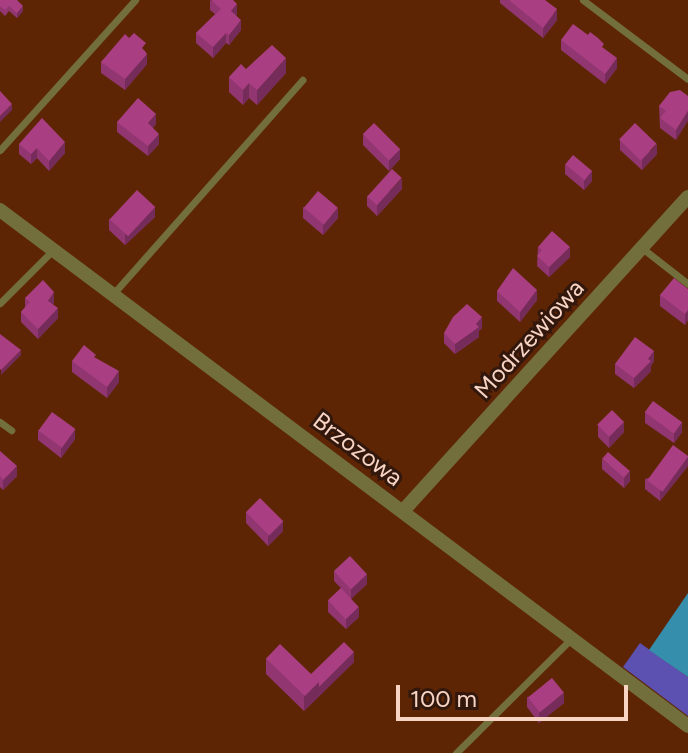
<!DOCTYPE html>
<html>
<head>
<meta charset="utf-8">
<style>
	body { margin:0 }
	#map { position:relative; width:688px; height:753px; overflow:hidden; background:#5e2505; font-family:Figtree,sans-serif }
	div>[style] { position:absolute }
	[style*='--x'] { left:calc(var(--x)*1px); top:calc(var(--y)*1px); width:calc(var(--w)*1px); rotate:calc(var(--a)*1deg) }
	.green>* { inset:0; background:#5c51b0 }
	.water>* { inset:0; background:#368ead }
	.service>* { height:7px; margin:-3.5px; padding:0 3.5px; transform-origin:3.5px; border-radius:3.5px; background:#726f3c }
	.minor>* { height:14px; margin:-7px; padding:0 7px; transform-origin:7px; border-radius:7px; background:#726f3c }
	.wall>* { inset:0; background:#913670 }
	.shaded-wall>* { inset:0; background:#762c5b }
	.building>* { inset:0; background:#a93f82; transform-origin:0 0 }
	span { translate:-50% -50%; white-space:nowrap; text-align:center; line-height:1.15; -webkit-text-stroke:6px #32180c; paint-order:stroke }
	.street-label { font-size:24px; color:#f8d4c4 }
	.scale { position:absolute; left:396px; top:685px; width:232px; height:36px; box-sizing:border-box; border:4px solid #f8d4c4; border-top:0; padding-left:10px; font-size:24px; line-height:28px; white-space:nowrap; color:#f8d4c4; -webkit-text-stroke:6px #32180c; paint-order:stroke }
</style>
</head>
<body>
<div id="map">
	<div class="green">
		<div style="clip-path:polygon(640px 643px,688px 677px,688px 716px,623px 667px)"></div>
	</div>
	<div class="water">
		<div style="clip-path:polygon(688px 593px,688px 677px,649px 650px)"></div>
	</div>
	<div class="service">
		<div style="--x:583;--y:0;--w:131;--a:37"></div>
		<div style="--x:0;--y:150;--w:202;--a:-48"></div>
		<div style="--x:642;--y:248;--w:58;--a:38"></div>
		<div style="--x:113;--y:294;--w:286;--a:-48.5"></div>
		<div style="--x:0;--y:303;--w:74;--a:-45"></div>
		<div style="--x:0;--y:422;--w:14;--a:36"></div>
		<div style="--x:456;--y:753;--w:163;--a:-44.8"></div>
	</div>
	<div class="minor">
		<div style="--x:0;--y:210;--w:860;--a:36.87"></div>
		<div style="--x:403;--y:511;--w:424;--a:-47.8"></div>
	</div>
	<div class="wall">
		<div style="clip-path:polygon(0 0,23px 11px,17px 18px,9px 11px,5px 16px,0 11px)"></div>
		<div style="clip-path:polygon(210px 0,237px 14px,236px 16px,241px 30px,229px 45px,226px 43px,213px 58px,196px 43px,196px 33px,215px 14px,210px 10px)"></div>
		<div style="clip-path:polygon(500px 0,545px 0,557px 20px,543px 38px,500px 3px)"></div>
		<div style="clip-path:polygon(129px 38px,146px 52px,147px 64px,125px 90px,101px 73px,101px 62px)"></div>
		<div style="clip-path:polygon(561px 40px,617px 68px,605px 84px,561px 50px)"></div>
		<div style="clip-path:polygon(246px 69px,286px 73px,257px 105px,249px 98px,243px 105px,229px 92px,229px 77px)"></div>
		<div style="clip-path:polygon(680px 90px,676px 140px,660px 128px,659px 106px)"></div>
		<div style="clip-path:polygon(117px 122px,156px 124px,153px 128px,159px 144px,148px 156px,117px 132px)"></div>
		<div style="clip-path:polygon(363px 135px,400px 159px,389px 171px,363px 145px)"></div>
		<div style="clip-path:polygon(620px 140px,657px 154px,642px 170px,620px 150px)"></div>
		<div style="clip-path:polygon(19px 144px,65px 153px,49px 171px,37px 158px,31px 164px,19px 154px)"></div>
		<div style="clip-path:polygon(565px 164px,592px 181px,584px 190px,565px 174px)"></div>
		<div style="clip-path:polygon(402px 189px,377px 216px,367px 206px,367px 196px)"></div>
		<div style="clip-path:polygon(303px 207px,338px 218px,323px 235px,303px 218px)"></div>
		<div style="clip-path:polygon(155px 217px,125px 245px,109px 230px,109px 219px)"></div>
		<div style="clip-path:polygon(538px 247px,570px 257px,549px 277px,537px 266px)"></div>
		<div style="clip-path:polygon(688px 289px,688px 320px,685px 325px,660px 306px,660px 295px)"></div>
		<div style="clip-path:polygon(497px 291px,537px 300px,520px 322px,497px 301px)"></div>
		<div style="clip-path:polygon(25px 298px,54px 302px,53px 304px,58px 318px,38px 339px,21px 322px,21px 312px,25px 307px)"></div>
		<div style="clip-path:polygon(482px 328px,479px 331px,479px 337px,455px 354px,444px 343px,444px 333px)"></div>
		<div style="clip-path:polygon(96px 359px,119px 382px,107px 398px,72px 372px,72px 361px)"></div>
		<div style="clip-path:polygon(654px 361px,651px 366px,651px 371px,634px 388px,615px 374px,615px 364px)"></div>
		<div style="clip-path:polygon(645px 412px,682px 432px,674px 443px,645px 423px)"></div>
		<div style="clip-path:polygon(598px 426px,624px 432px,609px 448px,598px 437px)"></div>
		<div style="clip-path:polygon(38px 430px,75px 439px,61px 458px,38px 440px)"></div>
		<div style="clip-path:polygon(0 451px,17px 476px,3px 490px,0 487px)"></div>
		<div style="clip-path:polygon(602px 459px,630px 481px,624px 488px,602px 469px)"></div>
		<div style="clip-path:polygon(688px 466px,660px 501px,645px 489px,645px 479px)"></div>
		<div style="clip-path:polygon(246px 512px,283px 531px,268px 546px,246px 523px)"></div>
		<div style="clip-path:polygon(334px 571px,367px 584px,351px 599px,359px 617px,346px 629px,328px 612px,328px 601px,341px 588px,334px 581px)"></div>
		<div style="clip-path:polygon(266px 658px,311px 674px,354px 662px,304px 711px,266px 674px)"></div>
		<div style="clip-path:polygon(527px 697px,564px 703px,539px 723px,527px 707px)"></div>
	</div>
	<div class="shaded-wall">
		<div style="clip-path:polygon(237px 4px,237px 14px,231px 22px,231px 11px)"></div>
		<div style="clip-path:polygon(23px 6px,23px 11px,17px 18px,17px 13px)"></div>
		<div style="clip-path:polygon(557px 9px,557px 20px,543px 38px,543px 28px)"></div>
		<div style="clip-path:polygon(241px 20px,241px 30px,229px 45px,229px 35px)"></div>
		<div style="clip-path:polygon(226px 33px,226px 43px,213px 58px,213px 47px)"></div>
		<div style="clip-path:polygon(147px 54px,147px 64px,125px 90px,125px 79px)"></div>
		<div style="clip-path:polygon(286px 58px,286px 73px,257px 105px,257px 90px)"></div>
		<div style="clip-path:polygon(617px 58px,617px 68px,605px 84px,605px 74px)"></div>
		<div style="clip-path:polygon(249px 83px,249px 98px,243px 105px,243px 90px)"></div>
		<div style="clip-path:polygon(12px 104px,12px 110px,0 122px,0 116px)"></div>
		<div style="clip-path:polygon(688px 111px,688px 121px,676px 140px,676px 130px)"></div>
		<div style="clip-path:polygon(156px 114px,156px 124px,148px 134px,148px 123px)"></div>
		<div style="clip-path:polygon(159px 134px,159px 144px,148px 156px,148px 146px)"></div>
		<div style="clip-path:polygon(65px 142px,65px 153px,49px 171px,49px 161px)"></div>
		<div style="clip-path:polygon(657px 144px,657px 154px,642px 170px,642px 160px)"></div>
		<div style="clip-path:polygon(37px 148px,37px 158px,31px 164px,31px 154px)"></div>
		<div style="clip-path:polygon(400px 149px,400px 159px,389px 171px,389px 160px)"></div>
		<div style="clip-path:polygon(592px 171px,592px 181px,584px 190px,584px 180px)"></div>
		<div style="clip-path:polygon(402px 178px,402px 189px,377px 216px,377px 205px)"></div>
		<div style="clip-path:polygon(155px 207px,155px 217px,125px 245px,125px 234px)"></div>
		<div style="clip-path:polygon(338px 208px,338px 218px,323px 235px,323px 225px)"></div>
		<div style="clip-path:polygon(570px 247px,570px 257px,549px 277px,549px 267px)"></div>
		<div style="clip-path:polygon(537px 290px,537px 300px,520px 322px,520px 312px)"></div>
		<div style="clip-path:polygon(54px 292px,54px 302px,48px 311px,48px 301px)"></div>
		<div style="clip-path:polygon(58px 308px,58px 318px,38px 339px,38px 329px)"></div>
		<div style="clip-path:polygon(688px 310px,688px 320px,685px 325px,685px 314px)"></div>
		<div style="clip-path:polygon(482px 317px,482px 328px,479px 331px,479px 337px,455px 354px,455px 344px)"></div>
		<div style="clip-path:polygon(21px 350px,21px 355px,1px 375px,1px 370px)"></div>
		<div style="clip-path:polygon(654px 351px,654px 361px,651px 366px,651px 371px,634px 388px,634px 378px)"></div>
		<div style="clip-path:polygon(119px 371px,119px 382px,107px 398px,107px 387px)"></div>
		<div style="clip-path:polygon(624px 422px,624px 432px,609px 448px,609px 437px)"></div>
		<div style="clip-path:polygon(682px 422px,682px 432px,674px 443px,674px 433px)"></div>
		<div style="clip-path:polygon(75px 429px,75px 439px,61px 458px,61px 448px)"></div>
		<div style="clip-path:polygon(688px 456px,688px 466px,660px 501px,660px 490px)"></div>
		<div style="clip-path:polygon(17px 466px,17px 476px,3px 490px,3px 480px)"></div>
		<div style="clip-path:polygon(630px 471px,630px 481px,624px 488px,624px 478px)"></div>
		<div style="clip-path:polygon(283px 521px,283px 531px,268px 546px,268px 536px)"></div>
		<div style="clip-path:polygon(367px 574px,367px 584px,351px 599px,351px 589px)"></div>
		<div style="clip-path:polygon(359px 607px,359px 617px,346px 629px,346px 619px)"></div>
		<div style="clip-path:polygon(354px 652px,354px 662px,304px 711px,304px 696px)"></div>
		<div style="clip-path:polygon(564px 693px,564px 703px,539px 723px,539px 712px)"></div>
	</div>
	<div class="building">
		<div style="clip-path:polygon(0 0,17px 0,23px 6px,17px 13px,9px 6px,5px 10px,0 6px)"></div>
		<div style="clip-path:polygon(211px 0,233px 0,237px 4px,231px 11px,241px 20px,229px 35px,226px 33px,213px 47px,196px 33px,221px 9px)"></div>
		<div style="clip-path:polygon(509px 0,545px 0,557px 9px,543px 28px)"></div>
		<div style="clip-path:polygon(573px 24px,588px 35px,590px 32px,598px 38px,604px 44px,602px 47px,617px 58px,605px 74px,561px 40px)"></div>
		<div style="clip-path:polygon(134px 33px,146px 43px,142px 48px,147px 54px,125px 79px,101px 62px,125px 34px,129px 38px)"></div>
		<div style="clip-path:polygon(272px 45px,286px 58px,257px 90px,249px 83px,243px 90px,229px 77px,241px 64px,246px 69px)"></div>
		<div style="clip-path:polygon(680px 90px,688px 96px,688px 111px,676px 130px,660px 118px,666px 111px,659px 106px,670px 92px)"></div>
		<div style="clip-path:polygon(0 91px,12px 104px,0 116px)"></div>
		<div style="clip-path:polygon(138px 98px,156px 114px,148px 123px,159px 134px,148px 146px,117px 122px)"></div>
		<div style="clip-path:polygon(42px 118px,65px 142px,49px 161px,37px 148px,31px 154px,19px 144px)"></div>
		<div style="left:374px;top:123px;width:37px;height:16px;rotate:45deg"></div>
		<div style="left:635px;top:123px;width:30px;height:23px;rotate:44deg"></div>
		<div style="left:573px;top:155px;width:25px;height:12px;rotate:40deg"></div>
		<div style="left:392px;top:169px;width:13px;height:37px;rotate:42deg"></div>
		<div style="left:137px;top:190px;width:25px;height:40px;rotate:43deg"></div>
		<div style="left:318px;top:191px;width:26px;height:22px;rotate:40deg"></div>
		<div style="clip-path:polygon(552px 231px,570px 247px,549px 267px,537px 256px,542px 250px,538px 247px)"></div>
		<div style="clip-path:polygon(513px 268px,537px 290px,520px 312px,497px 291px)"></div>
		<div style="clip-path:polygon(674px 278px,688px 289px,688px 310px,685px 314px,660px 295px)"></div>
		<div style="clip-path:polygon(43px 280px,54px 292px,48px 301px,58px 308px,38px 329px,21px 312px,30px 302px,25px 298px)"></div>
		<div style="clip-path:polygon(467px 304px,482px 317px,476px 324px,479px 327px,455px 344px,444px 333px,453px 317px)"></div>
		<div style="clip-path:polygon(0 334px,21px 350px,1px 370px,0 369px)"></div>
		<div style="clip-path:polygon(635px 337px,654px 351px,648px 359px,651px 361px,634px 378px,615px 364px)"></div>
		<div style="clip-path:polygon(84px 345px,96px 355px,94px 357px,119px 371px,107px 387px,72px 361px)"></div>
		<div style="left:653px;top:401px;width:36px;height:14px;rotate:36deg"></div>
		<div style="left:612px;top:410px;width:17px;height:21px;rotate:45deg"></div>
		<div style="left:52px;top:412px;width:29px;height:23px;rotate:36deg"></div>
		<div style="left:673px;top:445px;width:19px;height:44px;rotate:36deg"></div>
		<div style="clip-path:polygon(0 451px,17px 466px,3px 480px,0 476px)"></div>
		<div style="left:608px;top:452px;width:29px;height:9px;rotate:41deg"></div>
		<div style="left:260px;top:498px;width:33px;height:20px;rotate:45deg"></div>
		<div style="left:350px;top:556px;width:25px;height:22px;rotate:47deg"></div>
		<div style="left:341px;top:588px;width:26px;height:18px;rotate:47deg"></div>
		<div style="clip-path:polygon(344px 642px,354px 652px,319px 687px,319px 682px,311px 674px)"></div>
		<div style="left:280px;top:644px;width:54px;height:20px;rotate:44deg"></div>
		<div style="left:552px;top:678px;width:19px;height:31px;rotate:51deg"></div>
	</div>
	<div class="street-label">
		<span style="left:529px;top:339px;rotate:-48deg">Modrzewiowa</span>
		<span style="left:358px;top:449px;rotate:37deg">Brzozowa</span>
	</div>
	<div class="scale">100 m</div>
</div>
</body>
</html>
